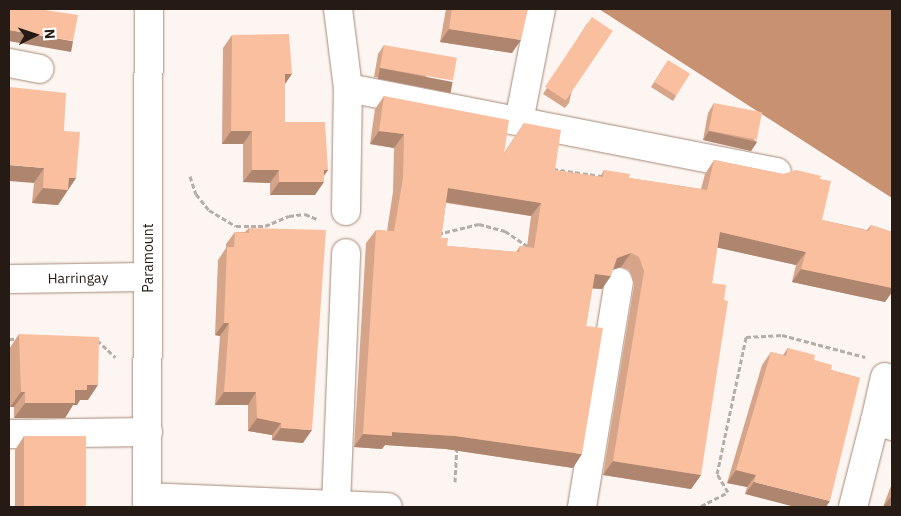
<!DOCTYPE html>
<html>
<head>
<meta charset="utf-8">
<style>
	body { margin:0 }
	#map { position:relative; width:901px; height:516px; overflow:hidden; background:#fcf5f1; font-family:"IBM Plex Sans",sans-serif }
	div>[style] { position:absolute }
	[style*='--x'] { left:calc(var(--x)*1px); top:calc(var(--y)*1px); width:calc(var(--w)*1px); rotate:calc(var(--a)*1deg) }
	.water>* { inset:0; background:#c89171 }
	.path>* { height:3px; margin-top:-1.5px; transform-origin:0; background:repeating-linear-gradient(90deg,#b6ada8 0 5px,transparent 0 7.5px) }
	.roads { filter:drop-shadow(0 0 1px #a78877) drop-shadow(0 0 1px #a78877) }
	.minor>* { height:28px; margin:-14px; padding:0 14px; transform-origin:14px; border-radius:14px; background:#fff }
	.wall>* { inset:0; background:#d6a489 }
	.shaded-wall>* { inset:0; background:#ae866f; transform-origin:0 0 }
	.building>* { inset:0; background:#f9bf9f; transform-origin:0 0 }
	span { translate:-50% -50%; white-space:nowrap; text-align:center; line-height:1.15; -webkit-text-stroke:4.5px #fff; paint-order:stroke }
	.street-label { font-size:14px; color:#261a14 }
	.frame { position:absolute; inset:0; border:10px solid #261a14; pointer-events:none }
	.north { position:absolute; left:10px; top:10px; width:50px; height:50px; -webkit-text-stroke:4px #fff; paint-order:stroke; rotate:86deg; font-size:14px; font-weight:700; line-height:20px; text-align:center; color:#261a14 }
	.north::after { content:''; display:block; margin:auto; width:18px; height:22px; background:#261a14; clip-path:polygon(50% 0,100% 100%,50% 72%,0 100%) }
</style>
</head>
<body>
<div id="map">
	<div class="water">
		<div style="clip-path:polygon(599px 9px,892px 9px,892px 198px)"></div>
	</div>
	<div class="path">
		<div style="--x:553;--y:169;--w:49;--a:8.1"></div>
		<div style="--x:190;--y:176;--w:19;--a:72"></div>
		<div style="--x:196;--y:194;--w:21;--a:51"></div>
		<div style="--x:209;--y:210;--w:31;--a:31"></div>
		<div style="--x:236;--y:226;--w:29;--a:0"></div>
		<div style="--x:265;--y:226;--w:26;--a:-23"></div>
		<div style="--x:289;--y:216;--w:16;--a:-7"></div>
		<div style="--x:305;--y:214;--w:15;--a:23"></div>
		<div style="--x:438;--y:234;--w:42;--a:-13.7"></div>
		<div style="--x:479;--y:224;--w:27;--a:15"></div>
		<div style="--x:505;--y:231;--w:30;--a:34"></div>
		<div style="--x:9;--y:339;--w:10;--a:0"></div>
		<div style="--x:97;--y:340;--w:25;--a:43"></div>
		<div style="--x:455;--y:482;--w:35;--a:-87"></div>
		<div style="--x:701;--y:506;--w:30;--a:-27"></div>
		<div style="--x:728;--y:492;--w:21;--a:-121"></div>
		<div style="--x:717;--y:474;--w:140;--a:-78"></div>
		<div style="--x:746;--y:337;--w:36;--a:-3"></div>
		<div style="--x:782;--y:335;--w:86;--a:14.8"></div>
	</div>
	<div class="roads">
		<div class="minor">
			<div style="--x:338;--y:9;--w:80;--a:82.8"></div>
			<div style="--x:348;--y:88;--w:437;--a:11.1"></div>
			<div style="--x:9;--y:63;--w:31;--a:11"></div>
			<div style="--x:519;--y:121;--w:114;--a:-78.9"></div>
			<div style="--x:346;--y:211;--w:123;--a:-89.1"></div>
			<div style="--x:9;--y:279;--w:139;--a:-0.8"></div>
			<div style="--x:875;--y:421;--w:45;--a:-77.2"></div>
			<div style="--x:9;--y:434;--w:139;--a:-0.8"></div>
			<div style="--x:147;--y:497;--w:241;--a:2.4"></div>
			<div style="--x:336;--y:505;--w:252;--a:-87.7"></div>
			<div style="--x:147;--y:507;--w:498;--a:-89.8"></div>
			<div style="--x:582;--y:507;--w:228;--a:-80.7"></div>
			<div style="--x:853;--y:507;--w:89;--a:-75.7"></div>
			<div style="--x:875;--y:421;--w:18;--a:16"></div>
		</div>
	</div>
	<div class="wall">
		<div style="clip-path:polygon(446px 9px,528px 9px,512px 53px,440px 42px)"></div>
		<div style="clip-path:polygon(588px 22px,569px 103px,565px 108px,543px 94px)"></div>
		<div style="clip-path:polygon(232px 35px,285px 85px,285px 122px,328px 170px,324px 176px,315px 195px,270px 195px,270px 183px,243px 182px,243px 144px,222px 144px,223px 48px)"></div>
		<div style="clip-path:polygon(384px 45px,446px 91px,374px 77px,378px 54px)"></div>
		<div style="clip-path:polygon(665px 65px,676px 96px,673px 101px,651px 87px)"></div>
		<div style="clip-path:polygon(evenodd,384px 96px,504px 153px,524px 123px,555px 170px,600px 177px,604px 170px,629px 178px,701px 189px,705px 174px,714px 160px,783px 174px,820px 179px,822px 220px,867px 230px,871px 225px,892px 232px,892px 292px,885px 302px,792px 282px,796px 265px,717px 247px,712px 283px,701px 475px,691px 489px,603px 475px,634px 285px,629px 270px,621px 267px,613px 269px,602px 289px,592px 288px,586px 326px,573px 468px,446px 449px,385px 445px,382px 449px,354px 447px,366px 243px,376px 230px,387px 231px,393px 192px,394px 148px,370px 144px,375px 109px,384px 96px,446px 203px,531px 216px,527px 247px,520px 246px,516px 252px,447px 246px,441px 238px,446px 203px)"></div>
		<div style="clip-path:polygon(714px 103px,757px 142px,751px 151px,703px 140px,708px 113px)"></div>
		<div style="clip-path:polygon(64px 131px,76px 178px,58px 205px,32px 203px,34px 183px)"></div>
		<div style="clip-path:polygon(249px 228px,303px 443px,272px 440px,272px 435px,248px 431px,248px 405px,215px 405px,220px 336px,215px 335px,218px 260px,226px 248px,226px 244px,235px 232px,245px 232px)"></div>
		<div style="clip-path:polygon(19px 334px,88px 400px,80px 400px,77px 405px,73px 405px,65px 418px,14px 418px,14px 407px,10px 407px,9px 349px)"></div>
		<div style="clip-path:polygon(788px 348px,814px 360px,831px 370px,860px 378px,745px 494px,747px 487px,727px 483px,762px 365px,771px 352px,783px 355px)"></div>
		<div style="clip-path:polygon(24px 436px,86px 507px,15px 507px,15px 450px)"></div>
		<div style="clip-path:polygon(892px 483px,892px 507px,883px 507px)"></div>
	</div>
	<div class="shaded-wall">
		<div style="clip-path:polygon(449px 29px,521px 40px,512px 53px,440px 42px)"></div>
		<div style="left:9px;top:30px;width:65px;height:11px;rotate:10deg"></div>
		<div style="left:380px;top:68px;width:74px;height:11px;rotate:11deg"></div>
		<div style="clip-path:polygon(285px 74px,292px 74px,283px 87px)"></div>
		<div style="clip-path:polygon(231px 131px,252px 131px,243px 144px,222px 144px)"></div>
		<div style="clip-path:polygon(379px 131px,404px 134px,394px 148px,370px 144px)"></div>
		<div style="clip-path:polygon(709px 131px,757px 142px,751px 151px,703px 140px)"></div>
		<div style="clip-path:polygon(9px 165px,44px 168px,34px 183px,9px 181px)"></div>
		<div style="clip-path:polygon(252px 170px,279px 170px,270px 183px,243px 182px)"></div>
		<div style="clip-path:polygon(324px 170px,328px 170px,319px 182px,324px 182px,315px 195px,270px 195px,279px 182px)"></div>
		<div style="clip-path:polygon(69px 178px,76px 178px,58px 205px,32px 203px,43px 188px)"></div>
		<div style="clip-path:polygon(448px 188px,541px 203px,531px 216px,439px 201px)"></div>
		<div style="clip-path:polygon(720px 232px,806px 252px,796px 265px,710px 246px)"></div>
		<div style="clip-path:polygon(631px 253px,621px 267px,607px 272px,617px 258px)"></div>
		<div style="clip-path:polygon(801px 269px,892px 288px,892px 292px,885px 302px,792px 282px)"></div>
		<div style="clip-path:polygon(595px 274px,611px 276px,602px 289px,585px 288px)"></div>
		<div style="clip-path:polygon(224px 323px,229px 323px,220px 336px,215px 335px)"></div>
		<div style="clip-path:polygon(87px 385px,98px 385px,88px 400px,80px 400px,77px 405px,73px 405px,65px 418px,14px 418px,25px 403px,75px 390px)"></div>
		<div style="clip-path:polygon(21px 392px,25px 392px,14px 407px,10px 407px)"></div>
		<div style="clip-path:polygon(224px 392px,256px 392px,248px 405px,215px 405px)"></div>
		<div style="clip-path:polygon(257px 418px,281px 423px,272px 435px,248px 431px)"></div>
		<div style="clip-path:polygon(281px 428px,312px 430px,303px 443px,272px 440px)"></div>
		<div style="clip-path:polygon(392px 432px,455px 436px,582px 454px,573px 468px,446px 449px,385px 445px,382px 449px,354px 447px,363px 434px)"></div>
		<div style="clip-path:polygon(613px 461px,701px 475px,691px 489px,603px 475px)"></div>
		<div style="clip-path:polygon(736px 470px,756px 475px,747px 487px,727px 483px)"></div>
		<div style="clip-path:polygon(754px 482px,830px 501px,826px 507px,795px 507px,745px 494px)"></div>
		<div style="clip-path:polygon(891px 497px,892px 497px,892px 507px,883px 507px)"></div>
	</div>
	<div class="building">
		<div style="clip-path:polygon(9px 9px,38px 9px,78px 15px,73px 41px,9px 30px)"></div>
		<div style="clip-path:polygon(452px 9px,528px 9px,521px 40px,449px 29px)"></div>
		<div style="left:592px;top:17px;width:25px;height:84px;rotate:34deg"></div>
		<div style="clip-path:polygon(289px 34px,292px 74px,285px 74px,285px 122px,325px 122px,328px 170px,324px 170px,324px 182px,279px 182px,279px 170px,252px 170px,252px 131px,231px 131px,232px 35px)"></div>
		<div style="left:384px;top:45px;width:74px;height:23px;rotate:10deg"></div>
		<div style="left:668px;top:60px;width:26px;height:26px;rotate:32deg"></div>
		<div style="clip-path:polygon(9px 87px,66px 93px,64px 131px,80px 132px,76px 178px,69px 178px,68px 190px,43px 188px,44px 168px,9px 165px)"></div>
		<div style="clip-path:polygon(evenodd,384px 96px,509px 120px,504px 154px,524px 123px,561px 130px,555px 170px,603px 177px,604px 170px,630px 174px,629px 178px,707px 190px,714px 160px,783px 174px,796px 170px,821px 176px,820px 179px,831px 181px,822px 220px,869px 231px,871px 225px,892px 232px,892px 288px,801px 269px,806px 252px,720px 232px,712px 283px,726px 285px,724px 300px,728px 301px,701px 475px,613px 461px,644px 271px,639px 257px,631px 253px,617px 258px,611px 276px,595px 274px,586px 326px,603px 328px,582px 454px,455px 436px,392px 432px,392px 436px,363px 434px,376px 230px,394px 231px,403px 178px,404px 134px,379px 131px,384px 96px,448px 188px,541px 203px,534px 248px,520px 246px,519px 252px,447px 246px,448px 238px,441px 238px,448px 188px)"></div>
		<div style="left:714px;top:103px;width:49px;height:28px;rotate:11deg"></div>
		<div style="clip-path:polygon(249px 228px,326px 230px,312px 430px,281px 428px,281px 423px,257px 418px,256px 392px,224px 392px,229px 323px,224px 323px,227px 247px,234px 247px,235px 232px,249px 233px)"></div>
		<div style="clip-path:polygon(19px 334px,99px 337px,98px 385px,87px 385px,87px 390px,75px 390px,75px 403px,25px 403px,25px 392px,21px 392px)"></div>
		<div style="clip-path:polygon(788px 348px,815px 355px,814px 360px,832px 365px,831px 370px,860px 378px,830px 501px,754px 482px,756px 475px,736px 470px,771px 352px,786px 356px)"></div>
		<div style="left:24px;top:436px;width:62px;height:71px"></div>
	</div>
	<div class="street-label">
		<span style="left:148px;top:258px;rotate:-90deg">Paramount</span>
		<span style="left:78px;top:278px;rotate:-1deg">Harringay</span>
	</div>
	<div class="frame"></div>
	<div class="north">N</div>
</div>
</body>
</html>
